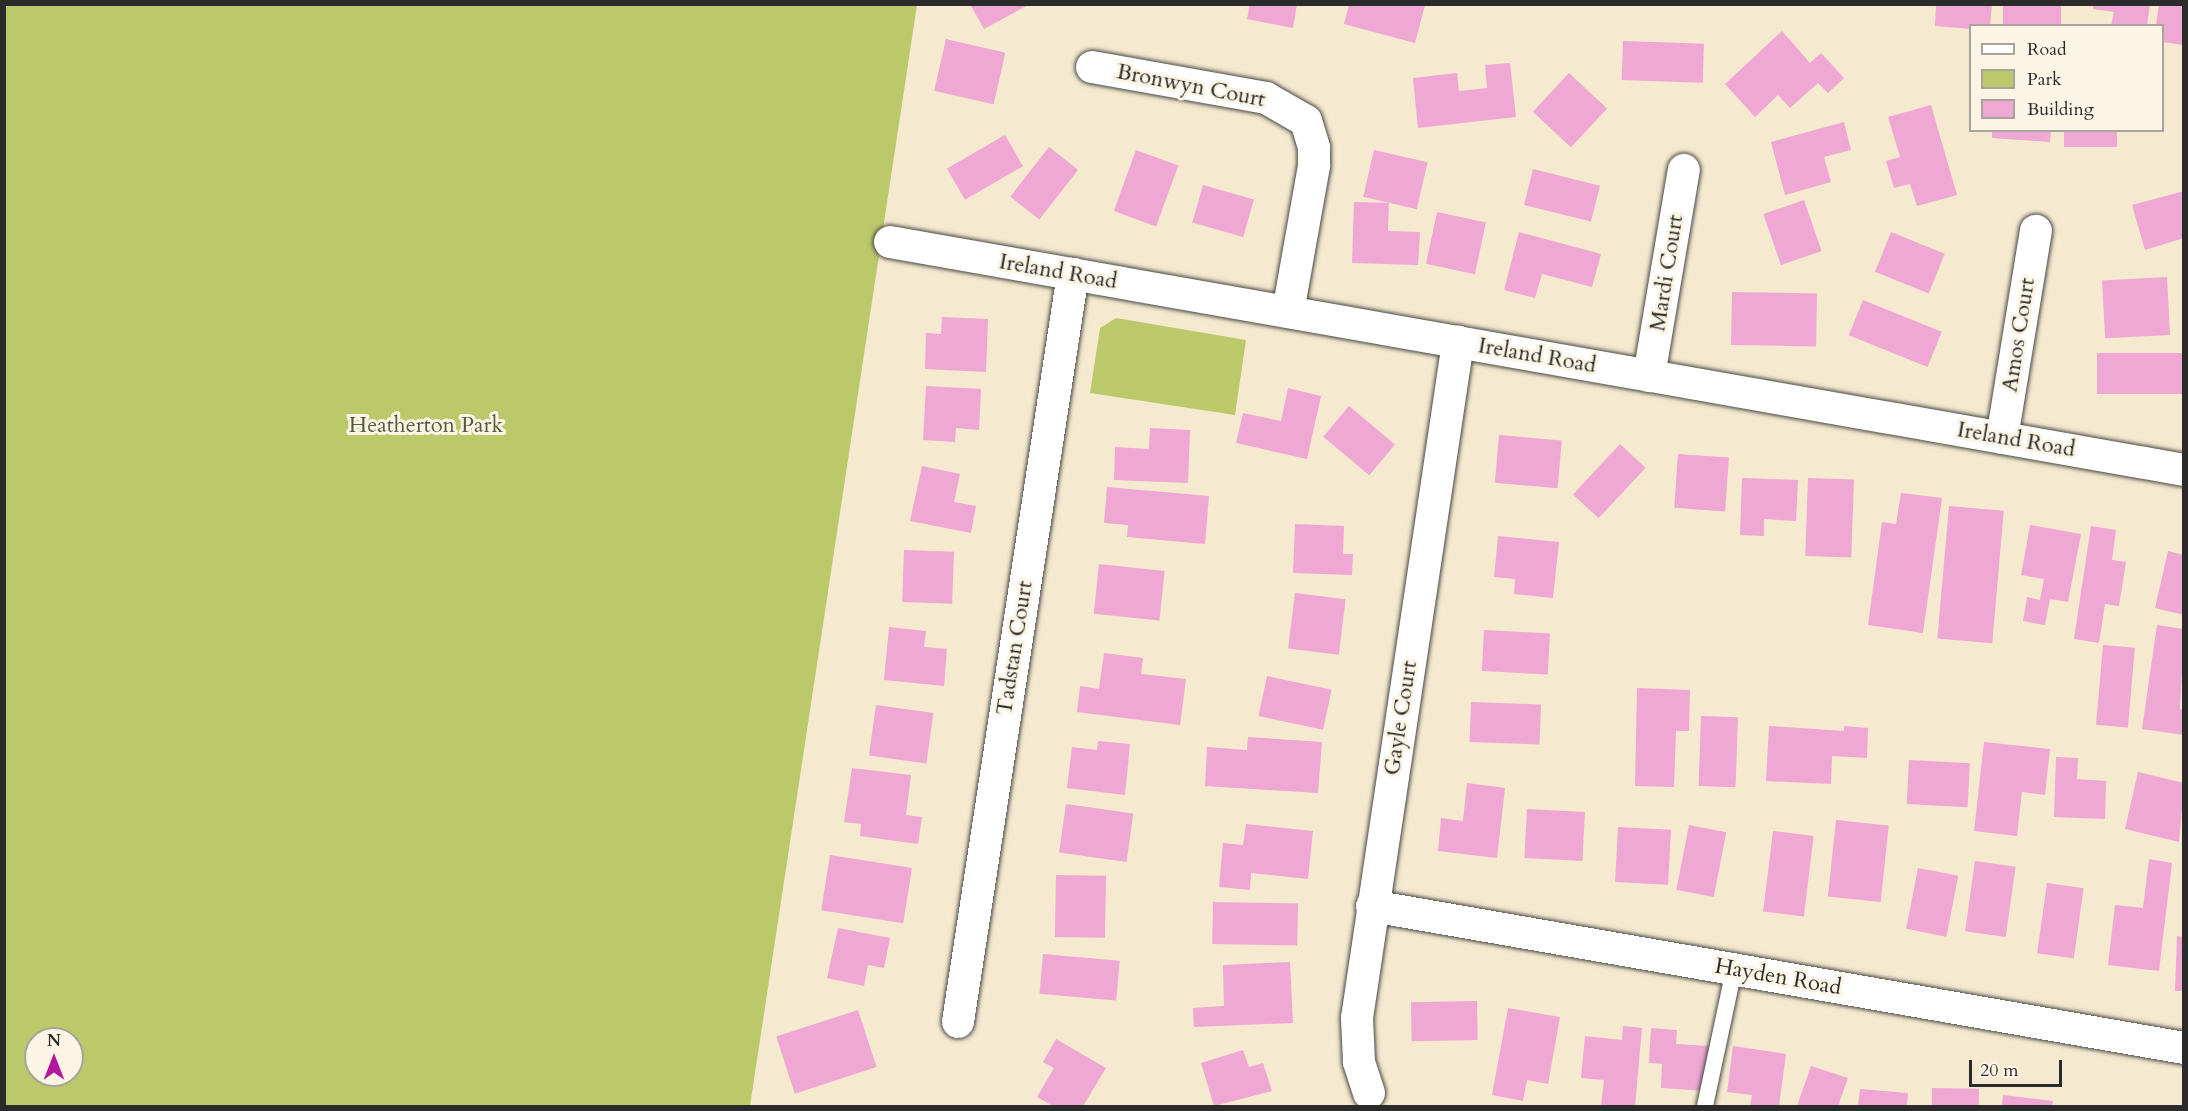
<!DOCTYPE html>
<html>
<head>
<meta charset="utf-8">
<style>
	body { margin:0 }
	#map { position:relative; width:2188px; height:1111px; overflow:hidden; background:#f5e9d0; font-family:Cardo,serif }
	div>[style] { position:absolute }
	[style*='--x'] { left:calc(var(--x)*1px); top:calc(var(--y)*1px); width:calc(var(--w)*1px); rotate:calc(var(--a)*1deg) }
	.green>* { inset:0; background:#bcc96b }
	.building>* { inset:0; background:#efa8d4; transform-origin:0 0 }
	.roads { filter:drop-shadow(0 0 2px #494844) drop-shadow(0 0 2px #494844) }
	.service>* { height:16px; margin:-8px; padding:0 8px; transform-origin:8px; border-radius:8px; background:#fff }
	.minor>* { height:32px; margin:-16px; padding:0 16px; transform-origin:16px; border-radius:16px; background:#fff }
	span { translate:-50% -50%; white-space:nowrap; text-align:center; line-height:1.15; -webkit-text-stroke:6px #fcf5e5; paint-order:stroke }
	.street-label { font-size:22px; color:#2b2b2b }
	.park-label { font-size:22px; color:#565a3e }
	.frame { position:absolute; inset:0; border:6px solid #2b2b2b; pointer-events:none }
	.legend { position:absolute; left:1969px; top:24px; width:195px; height:108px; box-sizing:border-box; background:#fcf5e5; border:2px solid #a8a49b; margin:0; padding:8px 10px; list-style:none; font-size:18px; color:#2b2b2b }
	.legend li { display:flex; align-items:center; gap:12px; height:30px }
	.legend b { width:30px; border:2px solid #a8a49b }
	.north { position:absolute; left:24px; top:1027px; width:60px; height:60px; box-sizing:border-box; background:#fcf5e5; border:2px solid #a8a49b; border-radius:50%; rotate:0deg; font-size:16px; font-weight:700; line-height:24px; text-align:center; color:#2b2b2b }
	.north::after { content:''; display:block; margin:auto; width:21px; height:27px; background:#b5179e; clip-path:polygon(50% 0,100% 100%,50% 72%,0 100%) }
	.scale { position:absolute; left:1969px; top:1060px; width:93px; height:27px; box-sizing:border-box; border:3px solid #2b2b2b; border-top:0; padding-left:8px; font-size:18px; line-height:21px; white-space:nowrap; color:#2b2b2b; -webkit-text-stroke:4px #fcf5e5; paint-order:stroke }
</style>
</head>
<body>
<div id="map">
	<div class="green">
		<div style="clip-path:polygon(evenodd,5px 5px,917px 5px,750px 1106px,5px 1106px,5px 5px,36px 1039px,72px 1039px,72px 1075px,36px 1075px,36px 1039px)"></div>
		<div style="clip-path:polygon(1116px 318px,1246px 340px,1235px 415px,1090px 393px,1100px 328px)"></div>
	</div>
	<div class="building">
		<div style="clip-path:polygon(970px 4px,1030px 4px,984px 29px)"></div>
		<div style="clip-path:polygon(1250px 4px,1297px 4px,1293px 28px,1247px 19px)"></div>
		<div style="clip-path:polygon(1936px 4px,1992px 4px,1990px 26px,1970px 26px,1970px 29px,1935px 26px)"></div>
		<div style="left:2003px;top:4px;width:58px;height:22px"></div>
		<div style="clip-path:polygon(2094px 4px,2150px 4px,2147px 26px,2111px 26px,2114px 12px,2093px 9px)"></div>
		<div style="clip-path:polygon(2159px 4px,2184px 4px,2184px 45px,2162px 42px,2162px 26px,2156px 26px)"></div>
		<div style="clip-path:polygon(1349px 5px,1425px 5px,1415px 43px,1344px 24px)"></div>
		<div style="clip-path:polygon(1782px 31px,1810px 63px,1821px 53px,1844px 78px,1828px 93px,1818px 83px,1790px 108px,1778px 95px,1755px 117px,1725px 84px)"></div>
		<div style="left:946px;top:39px;width:61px;height:53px;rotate:13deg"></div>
		<div style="left:1623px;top:41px;width:81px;height:39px;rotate:2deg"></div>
		<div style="clip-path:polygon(1510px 63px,1516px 117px,1418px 128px,1413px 78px,1457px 73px,1459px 91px,1487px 88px,1485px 65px)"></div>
		<div style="left:1569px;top:73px;width:52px;height:53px;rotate:43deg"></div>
		<div style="clip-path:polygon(1931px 105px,1957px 195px,1917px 206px,1910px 184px,1894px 188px,1886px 161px,1900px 157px,1888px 117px)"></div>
		<div style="clip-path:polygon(1844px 122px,1851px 150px,1824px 157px,1831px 182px,1785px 195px,1771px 142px)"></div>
		<div style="clip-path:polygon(1992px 130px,2051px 130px,2050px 142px,1992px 138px)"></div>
		<div style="left:2064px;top:130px;width:53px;height:17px"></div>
		<div style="left:1005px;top:135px;width:36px;height:67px;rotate:60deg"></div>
		<div style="left:1049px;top:147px;width:37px;height:63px;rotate:38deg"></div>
		<div style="left:1136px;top:150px;width:45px;height:65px;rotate:20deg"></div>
		<div style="left:1374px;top:150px;width:55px;height:48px;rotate:13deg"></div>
		<div style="left:1533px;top:169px;width:69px;height:37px;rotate:14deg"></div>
		<div style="left:1203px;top:185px;width:53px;height:39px;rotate:16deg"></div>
		<div style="clip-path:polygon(2184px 191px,2184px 238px,2145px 250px,2132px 205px)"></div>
		<div style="left:1804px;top:200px;width:54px;height:43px;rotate:71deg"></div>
		<div style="clip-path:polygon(1354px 202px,1389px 203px,1388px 231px,1420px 232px,1418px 265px,1352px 263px)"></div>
		<div style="left:1437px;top:212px;width:50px;height:53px;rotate:12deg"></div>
		<div style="clip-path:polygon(1519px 232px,1601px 254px,1592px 287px,1542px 274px,1535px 298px,1504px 290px)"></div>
		<div style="left:1891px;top:232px;width:58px;height:43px;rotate:22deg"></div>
		<div style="left:2167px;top:277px;width:58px;height:65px;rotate:87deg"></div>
		<div style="left:1732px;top:292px;width:85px;height:53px;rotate:1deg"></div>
		<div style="left:1863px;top:300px;width:85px;height:38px;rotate:22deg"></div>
		<div style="clip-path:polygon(942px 317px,988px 319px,986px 372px,925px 369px,926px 333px,941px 334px)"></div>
		<div style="left:2184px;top:353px;width:41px;height:87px;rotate:90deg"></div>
		<div style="clip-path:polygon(926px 386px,981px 389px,979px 430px,956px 428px,955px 442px,923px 440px)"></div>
		<div style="clip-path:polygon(1288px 388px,1321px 396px,1307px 459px,1236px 443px,1243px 413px,1281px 421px)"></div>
		<div style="left:1349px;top:406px;width:60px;height:40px;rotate:40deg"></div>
		<div style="clip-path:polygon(1150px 428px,1190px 430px,1188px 483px,1114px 480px,1115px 447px,1149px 449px)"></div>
		<div style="left:1499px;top:435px;width:63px;height:48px;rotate:5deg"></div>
		<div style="left:1620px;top:444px;width:35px;height:69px;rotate:43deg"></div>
		<div style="left:1678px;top:454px;width:51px;height:54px;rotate:4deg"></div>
		<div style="clip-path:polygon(922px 466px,960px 474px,954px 502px,976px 506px,971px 533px,910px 521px)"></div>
		<div style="clip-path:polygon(1742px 478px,1798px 480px,1796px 521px,1764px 519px,1764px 536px,1740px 535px)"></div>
		<div style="left:1808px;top:478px;width:46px;height:78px;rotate:2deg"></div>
		<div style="clip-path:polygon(1107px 487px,1209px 496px,1205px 544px,1127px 537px,1128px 525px,1104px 523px)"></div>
		<div style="clip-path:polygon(1901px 493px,1942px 498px,1923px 633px,1868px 625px,1882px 522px,1896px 524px)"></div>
		<div style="left:1949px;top:506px;width:55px;height:133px;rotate:5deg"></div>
		<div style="clip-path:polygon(1295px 524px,1344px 526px,1343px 554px,1353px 554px,1352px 575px,1293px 573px)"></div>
		<div style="clip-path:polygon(2030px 525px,2081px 534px,2068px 602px,2050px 599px,2045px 625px,2023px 621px,2027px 597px,2040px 600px,2044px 579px,2021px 575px)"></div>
		<div style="clip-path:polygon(2091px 526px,2116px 530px,2112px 560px,2126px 562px,2119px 606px,2105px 604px,2099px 643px,2074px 639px)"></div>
		<div style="clip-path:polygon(1498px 536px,1559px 542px,1553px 598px,1514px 594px,1515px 579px,1494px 577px)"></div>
		<div style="left:904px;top:550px;width:50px;height:52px;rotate:2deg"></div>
		<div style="clip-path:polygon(2168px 551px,2184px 555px,2184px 615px,2155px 608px)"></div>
		<div style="left:1099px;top:564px;width:66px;height:50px;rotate:6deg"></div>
		<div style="left:1295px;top:593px;width:51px;height:56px;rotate:7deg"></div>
		<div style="clip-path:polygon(2157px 625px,2184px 629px,2180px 709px,2184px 710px,2184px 735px,2142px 729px)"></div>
		<div style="clip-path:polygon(889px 627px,926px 631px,924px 647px,947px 649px,944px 686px,884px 680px)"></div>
		<div style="left:1484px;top:630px;width:66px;height:41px;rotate:3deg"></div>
		<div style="left:2103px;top:645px;width:32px;height:80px;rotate:5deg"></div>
		<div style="clip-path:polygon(1104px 653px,1143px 658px,1141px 674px,1186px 679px,1180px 725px,1077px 712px,1080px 686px,1099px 689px)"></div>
		<div style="left:1267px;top:676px;width:66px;height:41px;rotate:12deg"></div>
		<div style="clip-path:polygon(1637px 688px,1690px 690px,1689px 731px,1676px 731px,1674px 787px,1635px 786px)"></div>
		<div style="left:1471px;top:702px;width:70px;height:40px;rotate:2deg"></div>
		<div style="left:876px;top:705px;width:58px;height:51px;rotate:8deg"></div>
		<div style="left:1701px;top:716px;width:37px;height:70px;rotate:2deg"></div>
		<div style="clip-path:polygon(1769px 726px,1844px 731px,1844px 726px,1868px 728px,1867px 758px,1832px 756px,1831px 784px,1766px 781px)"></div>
		<div style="clip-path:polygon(1248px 737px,1322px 742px,1318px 793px,1205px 786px,1207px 747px,1247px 750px)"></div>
		<div style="clip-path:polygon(1098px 741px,1130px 744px,1125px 795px,1067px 788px,1072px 747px,1097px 750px)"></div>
		<div style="clip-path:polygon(1984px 742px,2050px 749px,2045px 795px,2022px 792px,2017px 836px,1974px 831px)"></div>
		<div style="clip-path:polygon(2056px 757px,2078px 758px,2077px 779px,2106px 781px,2105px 819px,2054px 817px)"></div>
		<div style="left:1909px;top:760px;width:61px;height:44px;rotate:3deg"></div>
		<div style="clip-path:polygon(852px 768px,911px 775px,906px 815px,922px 817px,918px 844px,860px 836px,861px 824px,844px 822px)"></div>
		<div style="clip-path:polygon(2138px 772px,2184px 783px,2179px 842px,2125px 829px)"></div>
		<div style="clip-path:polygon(1467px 783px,1505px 788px,1497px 858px,1438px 851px,1441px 818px,1463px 821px)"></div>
		<div style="left:1066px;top:804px;width:68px;height:49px;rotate:8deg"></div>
		<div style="left:1527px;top:809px;width:58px;height:49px;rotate:3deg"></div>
		<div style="left:1836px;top:820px;width:53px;height:77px;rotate:6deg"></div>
		<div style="clip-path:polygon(1246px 824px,1313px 831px,1308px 879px,1251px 873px,1250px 890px,1219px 887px,1223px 843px,1243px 845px)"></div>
		<div style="left:1689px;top:825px;width:38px;height:66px;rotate:11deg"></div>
		<div style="left:1618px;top:827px;width:53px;height:55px;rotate:3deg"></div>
		<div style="left:1773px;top:831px;width:41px;height:81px;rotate:7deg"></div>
		<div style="left:830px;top:855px;width:83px;height:56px;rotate:9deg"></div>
		<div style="clip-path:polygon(2149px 859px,2172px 863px,2159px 971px,2108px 965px,2115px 905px,2143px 908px)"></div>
		<div style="left:1975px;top:861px;width:41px;height:71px;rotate:8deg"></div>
		<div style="left:1918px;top:868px;width:41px;height:62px;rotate:11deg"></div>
		<div style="left:1056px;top:875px;width:50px;height:62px;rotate:1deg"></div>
		<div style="left:2047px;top:883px;width:37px;height:71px;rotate:8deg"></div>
		<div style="left:1213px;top:902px;width:85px;height:42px;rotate:1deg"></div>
		<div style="clip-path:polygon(838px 928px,890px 938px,884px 968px,868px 965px,864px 986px,827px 978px)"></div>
		<div style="clip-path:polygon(2177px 936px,2184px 937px,2184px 991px,2175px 991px)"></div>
		<div style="left:1043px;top:954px;width:77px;height:40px;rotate:5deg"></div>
		<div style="clip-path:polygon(1290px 962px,1293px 1023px,1194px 1027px,1193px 1008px,1224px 1006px,1223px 965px)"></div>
		<div style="left:1477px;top:1001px;width:39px;height:66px;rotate:89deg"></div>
		<div style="clip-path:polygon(1508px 1008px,1560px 1017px,1548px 1084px,1527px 1080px,1523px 1101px,1492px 1095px)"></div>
		<div style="left:858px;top:1010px;width:60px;height:86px;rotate:72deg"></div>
		<div style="clip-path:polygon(1623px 1026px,1642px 1028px,1635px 1106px,1601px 1106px,1604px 1080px,1581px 1078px,1585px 1036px,1622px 1040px)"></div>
		<div style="clip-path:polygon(1651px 1028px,1677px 1030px,1676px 1044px,1709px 1046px,1706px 1091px,1661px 1088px,1662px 1064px,1649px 1063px)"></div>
		<div style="clip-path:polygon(1056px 1039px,1106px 1068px,1083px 1106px,1053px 1106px,1037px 1097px,1054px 1068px,1043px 1062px)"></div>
		<div style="clip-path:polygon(1733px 1046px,1786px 1054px,1779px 1106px,1750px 1106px,1752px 1095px,1727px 1092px)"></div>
		<div style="clip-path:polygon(1243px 1050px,1249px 1067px,1263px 1063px,1272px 1091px,1214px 1106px,1201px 1063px)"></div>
		<div style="clip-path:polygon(1811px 1066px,1848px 1078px,1838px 1106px,1797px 1106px)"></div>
		<div style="left:1932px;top:1088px;width:47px;height:18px;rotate:1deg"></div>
		<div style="clip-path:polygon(1860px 1089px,1908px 1093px,1907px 1106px,1858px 1106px)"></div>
		<div style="clip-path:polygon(2003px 1095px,2053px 1101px,2052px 1106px,2002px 1106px)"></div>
	</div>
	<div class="roads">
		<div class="service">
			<div style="--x:1705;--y:1106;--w:140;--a:-78"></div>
		</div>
		<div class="minor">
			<div style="--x:1092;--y:67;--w:177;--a:10.1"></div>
			<div style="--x:1266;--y:98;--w:46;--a:29.9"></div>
			<div style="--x:1306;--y:121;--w:28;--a:73"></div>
			<div style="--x:1314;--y:148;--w:18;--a:90"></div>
			<div style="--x:1314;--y:166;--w:148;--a:100.1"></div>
			<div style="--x:890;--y:242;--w:1314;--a:9.99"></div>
			<div style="--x:1649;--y:376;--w:209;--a:-80.4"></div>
			<div style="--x:2002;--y:438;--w:210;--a:-80.7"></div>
			<div style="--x:1372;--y:906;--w:824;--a:9.92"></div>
			<div style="--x:958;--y:1022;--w:757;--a:-81.26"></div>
			<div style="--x:1369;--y:1093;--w:33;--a:-108"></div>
			<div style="--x:1359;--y:1062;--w:44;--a:-92.6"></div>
			<div style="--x:1357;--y:1018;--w:684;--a:-81.5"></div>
		</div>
	</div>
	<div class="street-label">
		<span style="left:1191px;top:86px;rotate:11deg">Bronwyn Court</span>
		<span style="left:1058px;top:272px;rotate:10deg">Ireland Road</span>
		<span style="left:1667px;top:273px;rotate:-81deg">Mardi Court</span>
		<span style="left:2019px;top:335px;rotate:-81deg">Amos Court</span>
		<span style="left:1537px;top:356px;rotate:10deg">Ireland Road</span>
		<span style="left:2016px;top:440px;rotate:10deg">Ireland Road</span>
		<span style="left:1015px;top:648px;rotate:-81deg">Tadstan Court</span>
		<span style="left:1401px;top:718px;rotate:-81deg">Gayle Court</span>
		<span style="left:1778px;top:977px;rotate:10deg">Hayden Road</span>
	</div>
	<div class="park-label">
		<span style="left:426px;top:426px">Heatherton Park</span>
	</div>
	<div class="frame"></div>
	<ul class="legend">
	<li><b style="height:8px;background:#fff"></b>Road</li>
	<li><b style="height:16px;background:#bcc96b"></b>Park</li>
	<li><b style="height:16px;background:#efa8d4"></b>Building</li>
	</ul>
	<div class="north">N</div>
	<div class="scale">20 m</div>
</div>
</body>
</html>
